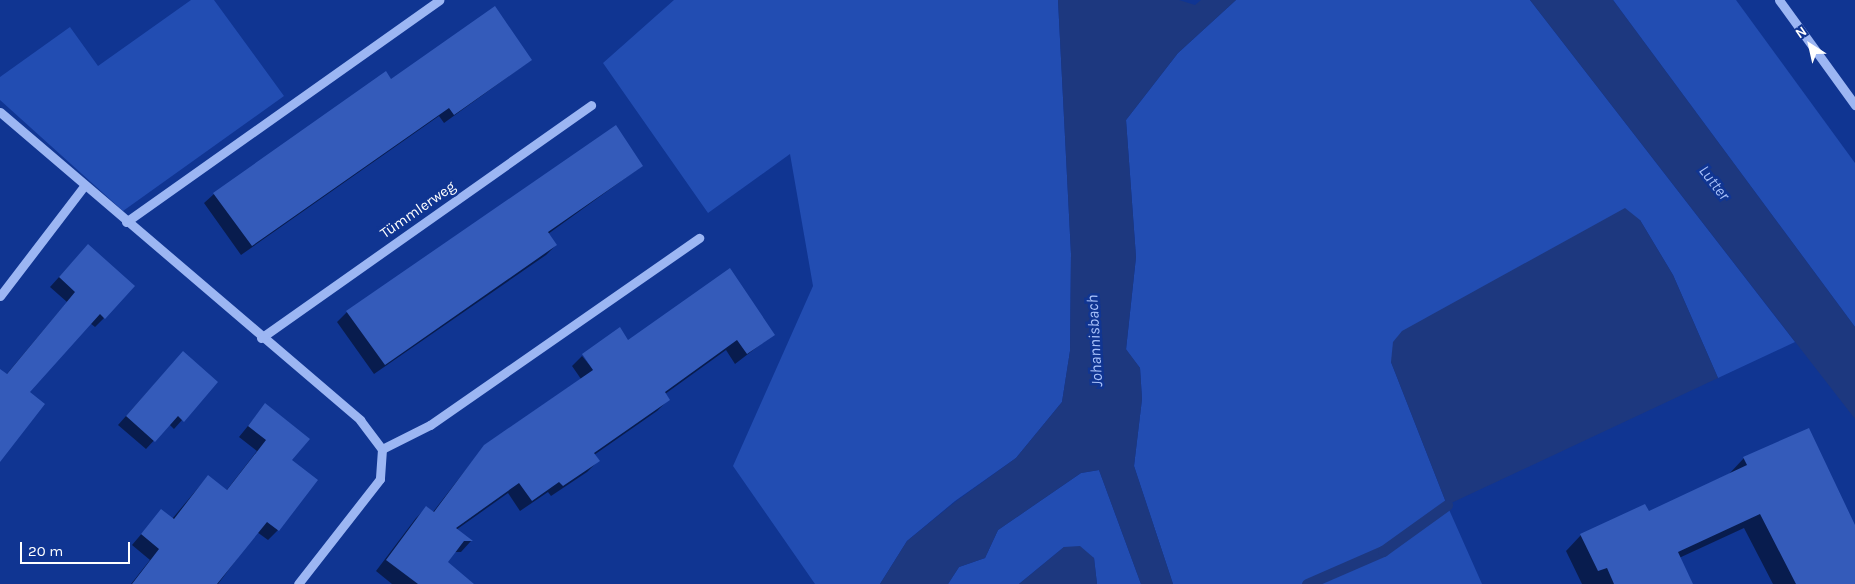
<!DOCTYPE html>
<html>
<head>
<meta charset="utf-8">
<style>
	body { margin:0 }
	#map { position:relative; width:1855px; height:584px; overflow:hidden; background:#103592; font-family:Karla,sans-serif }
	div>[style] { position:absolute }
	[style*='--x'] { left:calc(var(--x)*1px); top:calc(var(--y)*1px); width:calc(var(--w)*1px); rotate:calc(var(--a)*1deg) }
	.green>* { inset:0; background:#224db2 }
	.water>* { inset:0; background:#1d387f }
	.shadow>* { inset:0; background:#0007 }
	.stream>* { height:11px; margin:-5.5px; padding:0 5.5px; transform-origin:5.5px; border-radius:5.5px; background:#1d387f }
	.building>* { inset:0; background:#345bba }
	.minor>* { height:9px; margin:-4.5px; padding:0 4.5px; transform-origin:4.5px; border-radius:4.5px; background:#9cb6f3 }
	span { translate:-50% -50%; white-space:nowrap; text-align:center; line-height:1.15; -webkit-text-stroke:5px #103592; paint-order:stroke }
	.street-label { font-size:15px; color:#fff }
	.water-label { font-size:16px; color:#a8c1fa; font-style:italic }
	.north { position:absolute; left:1785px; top:20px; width:50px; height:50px; -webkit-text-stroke:4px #103592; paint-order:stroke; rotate:325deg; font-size:14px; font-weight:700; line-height:20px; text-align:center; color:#fff }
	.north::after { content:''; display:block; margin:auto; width:18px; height:22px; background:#fff; clip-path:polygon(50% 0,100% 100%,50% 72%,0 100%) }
	.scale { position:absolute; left:20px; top:542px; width:110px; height:22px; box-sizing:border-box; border:2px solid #fff; border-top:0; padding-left:6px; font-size:15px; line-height:18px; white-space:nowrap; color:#fff; -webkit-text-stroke:4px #103592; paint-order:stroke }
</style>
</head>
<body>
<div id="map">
	<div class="green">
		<div style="clip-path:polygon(191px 0,214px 0,284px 96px,123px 211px,0 100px,0 77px,70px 27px,98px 66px)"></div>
		<div style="clip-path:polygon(674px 0,1058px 0,1071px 254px,1070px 351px,1062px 402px,1016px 458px,955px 501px,907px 541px,880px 584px,815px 584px,733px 466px,813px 286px,790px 154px,708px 213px,603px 63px)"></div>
		<div style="clip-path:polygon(1236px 0,1530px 0,1795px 342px,1718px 378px,1673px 275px,1640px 220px,1391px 362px,1447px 505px,1482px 584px,1173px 584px,1134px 466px,1142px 399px,1140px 368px,1126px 350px,1136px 257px,1126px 120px,1178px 53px)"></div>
		<div style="clip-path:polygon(1613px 0,1736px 0,1855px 163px,1855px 327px)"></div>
		<div style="clip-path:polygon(1099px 470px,1141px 584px,1097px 584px,1094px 558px,1064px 547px,1019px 584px,948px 584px,959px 567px,985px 558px,998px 530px,1081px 473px)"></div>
	</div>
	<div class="water">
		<div style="clip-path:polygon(1058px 0,1179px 0,1195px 5px,1201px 0,1236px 0,1178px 53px,1126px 120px,1136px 257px,1126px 349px,1140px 368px,1142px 399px,1134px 466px,1173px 584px,1141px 584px,1099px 470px,1081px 473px,998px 530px,985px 558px,959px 567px,948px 584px,880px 584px,907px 541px,955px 502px,1016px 458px,1062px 402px,1070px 351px,1071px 254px)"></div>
		<div style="clip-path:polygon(1530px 0,1613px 0,1855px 327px,1855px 419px)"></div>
		<div style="clip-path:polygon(1625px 208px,1640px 220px,1673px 275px,1718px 378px,1447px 505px,1391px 362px,1393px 342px,1402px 331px)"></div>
		<div style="clip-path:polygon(1080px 546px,1094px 558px,1097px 584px,1019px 584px,1064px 547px)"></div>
	</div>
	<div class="shadow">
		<div style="clip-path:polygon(531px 60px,444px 123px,439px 116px,241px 255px,204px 203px,214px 194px,391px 81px)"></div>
		<div style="clip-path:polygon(642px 166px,548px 234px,556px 245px,546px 255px,374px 374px,337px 322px,347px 312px)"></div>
		<div style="clip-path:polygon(79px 255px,104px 318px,95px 327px,90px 323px,28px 392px,0 460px,0 370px,6px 375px,67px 302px,50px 287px)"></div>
		<div style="clip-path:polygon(773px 335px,735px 364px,726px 350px,665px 394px,668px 400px,657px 411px,594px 455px,598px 461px,587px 472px,551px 496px,548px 492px,520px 511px,508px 493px,456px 530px,471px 541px,461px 552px,454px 552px,446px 562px,463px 584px,392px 584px,376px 571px,416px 518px,427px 507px,433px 512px,485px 445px,581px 379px,572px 366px,582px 356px,597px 374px,583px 355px,628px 341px)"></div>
		<div style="clip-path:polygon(175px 361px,216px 382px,174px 429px,169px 424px,146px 449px,118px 425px)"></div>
		<div style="clip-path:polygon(265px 405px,291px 461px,278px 530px,268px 540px,257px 532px,218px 584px,131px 584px,150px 560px,132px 545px,161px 511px,172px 519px,208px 476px,226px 491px,257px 451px,239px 437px)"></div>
		<div style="clip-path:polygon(1744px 458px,1855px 528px,1855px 584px,1773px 584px,1744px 528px,1679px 558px,1692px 584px,1582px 584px,1566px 551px,1581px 535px,1648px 513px,1729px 474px)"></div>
	</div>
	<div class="stream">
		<div style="--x:1307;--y:584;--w:83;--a:-23.5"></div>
		<div style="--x:1383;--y:551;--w:79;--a:-35.7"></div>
	</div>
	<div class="building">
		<div style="clip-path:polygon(495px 6px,532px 60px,454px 115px,449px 108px,252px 246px,213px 193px,386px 71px,391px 79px)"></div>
		<div style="clip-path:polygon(616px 125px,643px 166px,548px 232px,557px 245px,385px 365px,346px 311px)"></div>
		<div style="clip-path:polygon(88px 244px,135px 286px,105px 319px,100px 314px,30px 392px,45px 404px,0 462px,0 369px,7px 374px,75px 292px,59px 277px)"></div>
		<div style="clip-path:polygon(730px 268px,775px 335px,747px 354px,737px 340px,665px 392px,670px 400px,594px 453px,600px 461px,563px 486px,559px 482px,532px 501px,519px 483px,456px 528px,473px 541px,464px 541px,448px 562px,474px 584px,418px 584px,386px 560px,426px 506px,434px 512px,484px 445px,593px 370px,582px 354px,620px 327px,628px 340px)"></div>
		<div style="clip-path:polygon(183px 351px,218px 382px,184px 422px,178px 416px,155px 442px,126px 416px)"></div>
		<div style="clip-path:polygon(265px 403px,310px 439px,292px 460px,318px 480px,279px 531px,267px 522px,217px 584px,132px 584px,159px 549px,141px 534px,161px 509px,174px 519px,208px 475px,227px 490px,266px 440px,248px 426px)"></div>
		<div style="clip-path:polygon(1809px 428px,1855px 525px,1855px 584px,1796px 584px,1760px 514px,1678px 552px,1693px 584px,1614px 584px,1607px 568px,1598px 571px,1580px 534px,1645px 504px,1649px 511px,1747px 465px,1743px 457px)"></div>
	</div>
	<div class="minor">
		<div style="--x:1779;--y:0;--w:130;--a:54.1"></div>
		<div style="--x:0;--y:112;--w:474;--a:40.5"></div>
		<div style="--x:360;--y:420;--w:36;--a:53"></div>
		<div style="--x:382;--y:449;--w:30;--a:94"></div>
		<div style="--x:380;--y:479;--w:133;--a:128"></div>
		<div style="--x:126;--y:222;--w:384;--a:-35.3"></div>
		<div style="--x:0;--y:296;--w:138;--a:-52.6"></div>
		<div style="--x:261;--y:338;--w:404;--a:-35.2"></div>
		<div style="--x:382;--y:449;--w:54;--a:-26.6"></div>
		<div style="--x:430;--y:425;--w:328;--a:-34.8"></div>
	</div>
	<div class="street-label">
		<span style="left:418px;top:210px;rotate:-35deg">Tümmlerweg</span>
	</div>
	<div class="water-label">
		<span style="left:1714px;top:183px;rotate:52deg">Lutter</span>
		<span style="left:1095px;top:341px;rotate:-93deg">Johannisbach</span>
	</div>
	<div class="north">N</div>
	<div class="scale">20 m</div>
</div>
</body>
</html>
